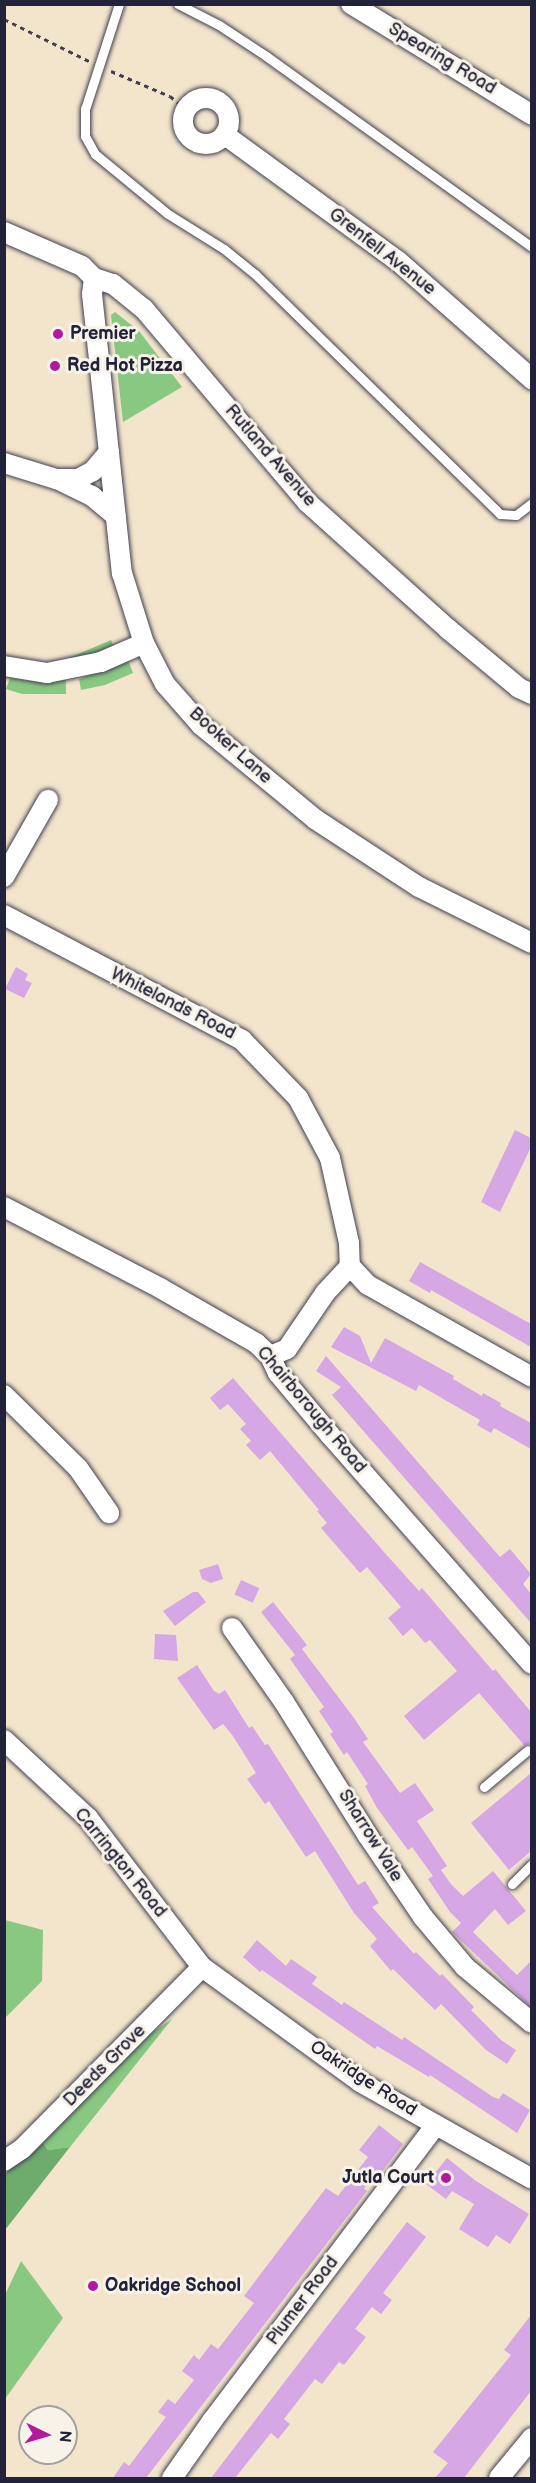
<!DOCTYPE html>
<html>
<head>
<meta charset="utf-8">
<style>
	body { margin:0 }
	#map { position:relative; width:536px; height:2483px; overflow:hidden; background:#f2e5cc; font-family:"Balsamiq Sans",sans-serif }
	div>[style] { position:absolute }
	[style*='--x'] { left:calc(var(--x)*1px); top:calc(var(--y)*1px); width:calc(var(--w)*1px); rotate:calc(var(--a)*1deg) }
	.green>* { inset:0; background:#88c880; transform-origin:0 0 }
	.forest>* { inset:0; background:#6eac6e }
	.building>* { inset:0; background:#d5a7e5; transform-origin:0 0 }
	.path>* { height:3px; margin-top:-1.5px; transform-origin:0; background:repeating-linear-gradient(90deg,#413f51 0 4.5px,transparent 0 9px) }
	.roads { filter:drop-shadow(0 0 2px #413f51) drop-shadow(0 0 2px #413f51) }
	.lane>* { height:9px; margin:-4.5px; padding:0 4.5px; transform-origin:4.5px; border-radius:4.5px; background:#fff }
	.street>* { height:20px; margin:-10px; padding:0 10px; transform-origin:10px; border-radius:10px; background:#fff }
	.street>.ring { margin:-10px; padding:0; box-sizing:content-box; background:none; border:20px solid #fff; border-radius:50% }
	.dots>* { width:16px; height:16px; translate:-50% -50%; box-sizing:border-box; border:3px solid #f7f3e8; border-radius:50% }
	span { translate:-50% -50%; white-space:nowrap; text-align:center; line-height:1.15; -webkit-text-stroke:6px #f7f3e8; paint-order:stroke }
	.street-label { font-size:18px; color:#22223b }
	.poi-label { font-size:18px; color:#22223b; font-weight:700 }
	.left { translate:0 -50%; text-align:left }
	.right { translate:-100% -50%; text-align:right }
	.frame { position:absolute; inset:0; border:6px solid #22223b; pointer-events:none }
	.north { position:absolute; left:18px; top:2405px; width:60px; height:60px; box-sizing:border-box; background:#f7f3e8; border:2px solid #a29fa3; border-radius:50%; rotate:95deg; font-size:16px; font-weight:700; line-height:24px; text-align:center; color:#22223b }
	.north::after { content:''; display:block; margin:auto; width:21px; height:27px; background:#b5179e; clip-path:polygon(50% 0,100% 100%,50% 72%,0 100%) }
</style>
</head>
<body>
<div id="map">
	<div class="green">
		<div style="clip-path:polygon(115px 312px,139px 331px,182px 387px,123px 422px,111px 315px)"></div>
		<div style="left:111px;top:640px;width:13px;height:58px;rotate:67deg"></div>
		<div style="clip-path:polygon(128px 660px,133px 673px,105px 685px,81px 690px,79px 679px)"></div>
		<div style="clip-path:polygon(10px 678px,37px 682px,66px 680px,66px 694px,22px 694px,6px 689px)"></div>
		<div style="clip-path:polygon(5px 1920px,43px 1930px,42px 1981px,5px 2018px)"></div>
		<div style="clip-path:polygon(172px 2019px,70px 2147px,48px 2150px,41px 2140px,128px 2049px)"></div>
		<div style="clip-path:polygon(21px 2261px,63px 2318px,5px 2399px,5px 2295px)"></div>
	</div>
	<div class="forest">
		<div style="clip-path:polygon(41px 2140px,48px 2150px,70px 2147px,5px 2230px,5px 2174px)"></div>
	</div>
	<div class="building">
		<div style="clip-path:polygon(16px 967px,28px 974px,25px 980px,32px 983px,24px 998px,5px 989px)"></div>
		<div style="clip-path:polygon(515px 1130px,531px 1138px,531px 1147px,500px 1212px,481px 1202px)"></div>
		<div style="clip-path:polygon(420px 1262px,531px 1324px,531px 1347px,431px 1290px,430px 1293px,409px 1281px)"></div>
		<div style="clip-path:polygon(344px 1327px,360px 1336px,371px 1363px,385px 1338px,454px 1376px,453px 1379px,482px 1396px,483px 1393px,501px 1403px,500px 1406px,531px 1423px,531px 1449px,494px 1428px,491px 1433px,477px 1425px,480px 1420px,419px 1385px,416px 1391px,331px 1347px)"></div>
		<div style="clip-path:polygon(326px 1356px,500px 1557px,510px 1549px,531px 1574px,523px 1584px,531px 1594px,531px 1623px,332px 1395px,341px 1387px,316px 1371px)"></div>
		<div style="clip-path:polygon(233px 1378px,384px 1552px,419px 1591px,422px 1588px,493px 1671px,495px 1669px,531px 1712px,531px 1744px,524px 1745px,479px 1693px,424px 1740px,404px 1716px,457px 1671px,430px 1640px,425px 1643px,412px 1628px,403px 1636px,388px 1618px,401px 1607px,367px 1567px,360px 1573px,321px 1528px,327px 1523px,317px 1511px,319px 1510px,270px 1451px,260px 1460px,246px 1445px,251px 1441px,240px 1429px,246px 1424px,228px 1404px,220px 1410px,210px 1398px)"></div>
		<div style="clip-path:polygon(218px 1564px,223px 1579px,211px 1583px,202px 1579px,199px 1570px)"></div>
		<div style="left:241px;top:1580px;width:20px;height:16px;rotate:24deg"></div>
		<div style="clip-path:polygon(193px 1592px,198px 1592px,206px 1602px,175px 1626px,163px 1611px)"></div>
		<div style="clip-path:polygon(273px 1602px,307px 1645px,302px 1649px,354px 1718px,368px 1739px,363px 1742px,400px 1793px,415px 1783px,434px 1810px,417px 1821px,447px 1866px,441px 1870px,451px 1884px,463px 1896px,493px 1871px,526px 1911px,508px 1925px,495px 1909px,473px 1932px,517px 1975px,531px 1961px,531px 2007px,452px 1932px,461px 1923px,450px 1912px,428px 1879px,433px 1876px,412px 1847px,408px 1850px,377px 1808px,365px 1786px,368px 1784px,347px 1752px,344px 1755px,330px 1734px,333px 1732px,319px 1711px,324px 1707px,290px 1659px,295px 1655px,261px 1612px)"></div>
		<div style="clip-path:polygon(155px 1634px,176px 1635px,178px 1661px,154px 1659px)"></div>
		<div style="clip-path:polygon(197px 1665px,214px 1691px,219px 1694px,225px 1690px,249px 1728px,252px 1726px,265px 1745px,268px 1744px,358px 1885px,365px 1881px,379px 1903px,372px 1907px,414px 1954px,416px 1952px,440px 1976px,442px 1974px,474px 2007px,471px 2010px,501px 2040px,516px 2050px,507px 2064px,486px 2050px,441px 2004px,435px 2010px,393px 1969px,391px 1971px,370px 1946px,377px 1939px,354px 1913px,315px 1851px,306px 1857px,269px 1801px,265px 1804px,247px 1779px,256px 1773px,233px 1736px,223px 1724px,214px 1730px,177px 1678px)"></div>
		<div style="clip-path:polygon(531px 1773px,531px 1851px,509px 1870px,471px 1823px)"></div>
		<div style="clip-path:polygon(257px 1940px,286px 1966px,291px 1959px,317px 1977px,312px 1984px,342px 2005px,344px 2002px,402px 2040px,404px 2037px,493px 2097px,499px 2099px,503px 2093px,530px 2110px,517px 2133px,430px 2075px,429px 2077px,377px 2046px,375px 2049px,262px 1970px,260px 1972px,243px 1957px)"></div>
		<div style="clip-path:polygon(379px 2125px,403px 2144px,377px 2178px,374px 2175px,364px 2189px,367px 2191px,146px 2478px,113px 2478px,124px 2462px,129px 2466px,166px 2417px,158px 2412px,168px 2399px,175px 2404px,194px 2380px,182px 2371px,194px 2355px,199px 2360px,211px 2344px,218px 2349px,254px 2303px,244px 2296px,326px 2188px,338px 2196px,368px 2157px,359px 2150px)"></div>
		<div style="clip-path:polygon(447px 2158px,476px 2181px,529px 2214px,510px 2244px,496px 2235px,488px 2247px,459px 2229px,474px 2204px,452px 2191px,446px 2199px,426px 2184px)"></div>
		<div style="clip-path:polygon(407px 2222px,426px 2237px,383px 2293px,392px 2300px,381px 2314px,372px 2307px,355px 2329px,366px 2337px,344px 2365px,339px 2362px,322px 2384px,315px 2379px,284px 2419px,290px 2424px,278px 2439px,271px 2433px,235px 2478px,211px 2478px)"></div>
		<div style="clip-path:polygon(531px 2315px,531px 2391px,464px 2478px,435px 2478px,448px 2463px,433px 2452px,511px 2355px,504px 2350px)"></div>
	</div>
	<div class="path">
		<div style="--x:4;--y:19;--w:95;--a:26.3"></div>
		<div style="--x:111;--y:71;--w:64;--a:23"></div>
		<div style="--x:170;--y:96;--w:21;--a:39"></div>
	</div>
	<div class="roads">
		<div class="lane">
			<div style="--x:119;--y:4;--w:110;--a:107.9"></div>
			<div style="--x:85;--y:109;--w:27;--a:90"></div>
			<div style="--x:85;--y:136;--w:21;--a:61"></div>
			<div style="--x:95;--y:154;--w:94;--a:39.4"></div>
			<div style="--x:168;--y:214;--w:66;--a:32"></div>
			<div style="--x:224;--y:249;--w:40;--a:39"></div>
			<div style="--x:255;--y:274;--w:343;--a:44.4"></div>
			<div style="--x:500;--y:514;--w:16;--a:4"></div>
			<div style="--x:516;--y:515;--w:20;--a:-37"></div>
			<div style="--x:178;--y:4;--w:46;--a:27.1"></div>
			<div style="--x:219;--y:25;--w:56;--a:33.4"></div>
			<div style="--x:266;--y:56;--w:327;--a:35.7"></div>
			<div style="--x:484;--y:1787;--w:57;--a:-40.1"></div>
			<div style="--x:512;--y:1884;--w:28;--a:-45"></div>
		</div>
		<div class="street">
			<div style="--x:351;--y:4;--w:212;--a:31.5"></div>
			<div class="ring" style="left:183px;top:98px;width:26px;height:26px"></div>
			<div style="--x:225;--y:135;--w:214;--a:36.1"></div>
			<div style="--x:398;--y:261;--w:179;--a:41.4"></div>
			<div style="--x:4;--y:232;--w:85;--a:23.6"></div>
			<div style="--x:82;--y:266;--w:17;--a:45"></div>
			<div style="--x:94;--y:278;--w:20;--a:18"></div>
			<div style="--x:113;--y:284;--w:40;--a:39"></div>
			<div style="--x:144;--y:309;--w:253;--a:49.8"></div>
			<div style="--x:307;--y:502;--w:190;--a:42"></div>
			<div style="--x:448;--y:629;--w:92;--a:39.7"></div>
			<div style="--x:519;--y:688;--w:14;--a:25"></div>
			<div style="--x:94;--y:278;--w:16;--a:97"></div>
			<div style="--x:92;--y:294;--w:281;--a:83.9"></div>
			<div style="--x:122;--y:573;--w:73;--a:72.6"></div>
			<div style="--x:144;--y:643;--w:46;--a:62.9"></div>
			<div style="--x:165;--y:684;--w:55;--a:48.7"></div>
			<div style="--x:201;--y:725;--w:148;--a:39.5"></div>
			<div style="--x:315;--y:819;--w:124;--a:33.2"></div>
			<div style="--x:419;--y:887;--w:126;--a:26.4"></div>
			<div style="--x:4;--y:463;--w:54;--a:17.1"></div>
			<div style="--x:56;--y:479;--w:22;--a:0"></div>
			<div style="--x:78;--y:479;--w:17;--a:-28"></div>
			<div style="--x:93;--y:471;--w:25;--a:-50"></div>
			<div style="--x:59;--y:480;--w:37;--a:26"></div>
			<div style="--x:92;--y:496;--w:31;--a:40"></div>
			<div style="--x:4;--y:666;--w:44;--a:9.2"></div>
			<div style="--x:47;--y:673;--w:55;--a:-11.5"></div>
			<div style="--x:101;--y:662;--w:47;--a:-23.8"></div>
			<div style="--x:4;--y:877;--w:89;--a:-60.3"></div>
			<div style="--x:4;--y:915;--w:269;--a:27.7"></div>
			<div style="--x:242;--y:1040;--w:81;--a:46"></div>
			<div style="--x:298;--y:1098;--w:68;--a:61.9"></div>
			<div style="--x:330;--y:1158;--w:87;--a:77.4"></div>
			<div style="--x:349;--y:1243;--w:23;--a:88"></div>
			<div style="--x:350;--y:1266;--w:26;--a:47"></div>
			<div style="--x:368;--y:1285;--w:188;--a:29.3"></div>
			<div style="--x:4;--y:1207;--w:176;--a:27.4"></div>
			<div style="--x:160;--y:1288;--w:111;--a:29.8"></div>
			<div style="--x:256;--y:1343;--w:19;--a:43"></div>
			<div style="--x:270;--y:1356;--w:19;--a:65"></div>
			<div style="--x:278;--y:1373;--w:81;--a:50"></div>
			<div style="--x:330;--y:1435;--w:305;--a:48.6"></div>
			<div style="--x:270;--y:1356;--w:18;--a:-22"></div>
			<div style="--x:287;--y:1349;--w:68;--a:-55.8"></div>
			<div style="--x:325;--y:1293;--w:37;--a:-47"></div>
			<div style="--x:4;--y:1395;--w:104;--a:44.6"></div>
			<div style="--x:78;--y:1468;--w:55;--a:55.4"></div>
			<div style="--x:232;--y:1628;--w:90;--a:54.9"></div>
			<div style="--x:284;--y:1702;--w:158;--a:57.9"></div>
			<div style="--x:368;--y:1836;--w:98;--a:55.8"></div>
			<div style="--x:423;--y:1917;--w:65;--a:50"></div>
			<div style="--x:465;--y:1967;--w:87;--a:39.9"></div>
			<div style="--x:4;--y:1740;--w:115;--a:42.9"></div>
			<div style="--x:88;--y:1818;--w:188;--a:52.6"></div>
			<div style="--x:202;--y:1967;--w:195;--a:36"></div>
			<div style="--x:360;--y:2082;--w:197;--a:29.4"></div>
			<div style="--x:4;--y:2161;--w:22;--a:-34"></div>
			<div style="--x:22;--y:2149;--w:256;--a:-45.3"></div>
			<div style="--x:172;--y:2478;--w:70;--a:-54.9"></div>
			<div style="--x:212;--y:2421;--w:371;--a:-52.9"></div>
			<div style="--x:499;--y:2478;--w:52;--a:-50.5"></div>
		</div>
	</div>
	<div class="dots">
		<div style="left:58px;top:334px;background:#b5179e"></div>
		<div style="left:55px;top:366px;background:#b5179e"></div>
		<div style="left:446px;top:2178px;background:#b5179e"></div>
		<div style="left:93px;top:2286px;background:#b5179e"></div>
	</div>
	<div class="street-label">
		<span style="left:442px;top:59px;rotate:31deg">Spearing Road</span>
		<span style="left:382px;top:252px;rotate:38deg">Grenfell Avenue</span>
		<span style="left:270px;top:456px;rotate:49deg">Rutland Avenue</span>
		<span style="left:230px;top:746px;rotate:42deg">Booker Lane</span>
		<span style="left:173px;top:1004px;rotate:27deg">Whitelands Road</span>
		<span style="left:311px;top:1410px;rotate:50deg">Chairborough Road</span>
		<span style="left:370px;top:1836px;rotate:58deg">Sharrow Vale</span>
		<span style="left:120px;top:1863px;rotate:51deg">Carrington Road</span>
		<span style="left:105px;top:2066px;rotate:-45deg">Deeds Grove</span>
		<span style="left:363px;top:2079px;rotate:33deg">Oakridge Road</span>
		<span style="left:303px;top:2301px;rotate:-53deg">Plumer Road</span>
	</div>
	<div class="poi-label">
		<span class="left" style="left:70px;top:334px">Premier</span>
		<span class="left" style="left:67px;top:366px">Red Hot Pizza</span>
		<span class="right" style="left:434px;top:2178px">Jutla Court</span>
		<span class="left" style="left:105px;top:2286px">Oakridge School</span>
	</div>
	<div class="frame"></div>
	<div class="north">N</div>
</div>
</body>
</html>
